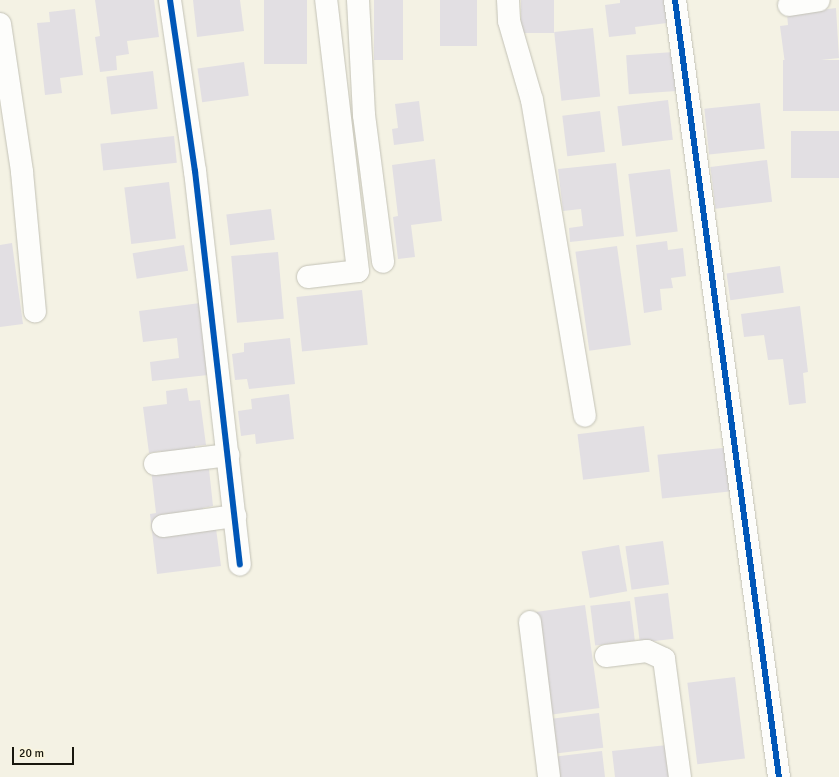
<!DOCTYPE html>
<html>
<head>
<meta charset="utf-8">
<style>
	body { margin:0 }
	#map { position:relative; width:839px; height:777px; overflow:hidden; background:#f4f2e4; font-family:Signika,sans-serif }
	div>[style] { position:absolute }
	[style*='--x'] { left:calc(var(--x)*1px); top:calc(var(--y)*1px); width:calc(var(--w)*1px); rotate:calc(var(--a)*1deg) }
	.building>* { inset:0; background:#e2dfe3; transform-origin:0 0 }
	.roads { filter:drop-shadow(0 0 1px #c3c2b6) drop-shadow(0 0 1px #c3c2b6) }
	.minor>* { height:22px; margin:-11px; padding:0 11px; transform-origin:11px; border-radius:11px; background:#fdfdfb }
	.cycleway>* { height:6px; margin:-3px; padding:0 3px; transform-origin:3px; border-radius:3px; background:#0057b8 }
	span { translate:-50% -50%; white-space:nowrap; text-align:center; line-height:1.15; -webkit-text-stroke:3.5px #fbf6dd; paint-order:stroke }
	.scale { position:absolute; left:12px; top:747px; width:62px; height:18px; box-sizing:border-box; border:2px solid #18170e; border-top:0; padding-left:5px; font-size:12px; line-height:14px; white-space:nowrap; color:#18170e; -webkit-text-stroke:3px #fbf6dd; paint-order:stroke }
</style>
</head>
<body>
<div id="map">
	<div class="building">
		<div style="clip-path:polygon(95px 0,154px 0,159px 37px,127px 41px,129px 54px,116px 56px,117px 70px,100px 72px,95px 37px,100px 36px)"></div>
		<div style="clip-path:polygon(193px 0,240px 0,244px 31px,197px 37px)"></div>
		<div style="left:264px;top:0;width:43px;height:64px"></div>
		<div style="left:374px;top:0;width:29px;height:60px"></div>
		<div style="left:440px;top:0;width:37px;height:46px"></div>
		<div style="left:521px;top:0;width:33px;height:33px"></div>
		<div style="clip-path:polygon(620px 0,665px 0,667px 23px,635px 27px,636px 34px,609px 37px,605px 5px,620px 3px)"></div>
		<div style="clip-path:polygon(836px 8px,839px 58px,785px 64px,780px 26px,788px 25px,787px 14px)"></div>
		<div style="clip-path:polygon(75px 9px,83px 75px,60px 78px,62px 93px,45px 95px,37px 23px,50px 22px,49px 12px)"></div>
		<div style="left:593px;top:28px;width:69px;height:39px;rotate:84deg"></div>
		<div style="left:674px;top:52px;width:39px;height:48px;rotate:86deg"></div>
		<div style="left:839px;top:60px;width:51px;height:56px;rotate:90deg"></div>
		<div style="left:244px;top:62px;width:34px;height:47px;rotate:82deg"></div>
		<div style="left:153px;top:71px;width:38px;height:47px;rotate:83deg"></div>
		<div style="left:668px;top:100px;width:40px;height:51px;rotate:83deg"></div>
		<div style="clip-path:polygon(419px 101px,424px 141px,394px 145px,392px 129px,398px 128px,395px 104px)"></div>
		<div style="left:760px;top:103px;width:46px;height:56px;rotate:84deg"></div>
		<div style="left:600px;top:111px;width:41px;height:38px;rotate:83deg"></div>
		<div style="left:839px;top:131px;width:47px;height:48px;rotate:90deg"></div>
		<div style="left:174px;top:136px;width:27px;height:74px;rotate:84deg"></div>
		<div style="clip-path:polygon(435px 159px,442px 221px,411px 225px,415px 257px,398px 259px,393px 217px,398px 216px,392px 165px)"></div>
		<div style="left:767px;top:160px;width:42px;height:57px;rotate:83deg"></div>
		<div style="clip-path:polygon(616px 163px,624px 236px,570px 242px,569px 228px,583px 226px,581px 209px,563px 211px,558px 169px)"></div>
		<div style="left:670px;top:169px;width:63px;height:42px;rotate:83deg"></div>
		<div style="left:169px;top:182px;width:57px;height:45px;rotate:83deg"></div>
		<div style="left:271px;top:209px;width:31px;height:45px;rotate:83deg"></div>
		<div style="clip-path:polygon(667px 241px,668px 250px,683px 248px,686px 276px,671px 278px,673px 288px,660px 289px,662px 310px,644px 313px,636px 245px)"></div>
		<div style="clip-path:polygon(12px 243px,23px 324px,0 327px,0 245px)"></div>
		<div style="left:184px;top:245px;width:26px;height:52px;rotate:81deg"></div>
		<div style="left:617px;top:246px;width:100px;height:42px;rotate:82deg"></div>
		<div style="left:278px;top:252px;width:67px;height:47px;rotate:85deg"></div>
		<div style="left:780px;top:266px;width:27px;height:54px;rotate:82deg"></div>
		<div style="left:362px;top:290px;width:55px;height:66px;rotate:84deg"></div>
		<div style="clip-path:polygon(200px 303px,208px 375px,152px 381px,150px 362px,179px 358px,177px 338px,143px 342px,139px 311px)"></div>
		<div style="clip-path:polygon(800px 306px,808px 372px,803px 373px,806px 403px,789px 405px,783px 359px,768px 360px,764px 335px,744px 337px,741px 314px)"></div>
		<div style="clip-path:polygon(290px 338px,295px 384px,249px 389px,247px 379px,235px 380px,232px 354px,244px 352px,244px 343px)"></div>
		<div style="clip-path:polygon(187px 388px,189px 401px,200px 400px,206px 445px,195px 446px,197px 461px,208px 460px,213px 506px,203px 508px,205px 522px,215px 521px,221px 566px,157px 574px,150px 514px,156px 513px,151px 469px,163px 467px,161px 451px,149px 453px,143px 407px,167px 404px,166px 391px)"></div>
		<div style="clip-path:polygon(289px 394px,294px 439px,256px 444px,255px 434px,241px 436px,238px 411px,252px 409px,251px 399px)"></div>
		<div style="left:644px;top:426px;width:46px;height:67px;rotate:83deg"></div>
		<div style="left:732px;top:447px;width:44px;height:75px;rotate:84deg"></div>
		<div style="left:663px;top:541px;width:44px;height:38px;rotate:82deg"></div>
		<div style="left:619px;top:545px;width:47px;height:38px;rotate:80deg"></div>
		<div style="left:668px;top:593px;width:46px;height:34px;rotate:83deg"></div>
		<div style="left:630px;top:601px;width:40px;height:40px;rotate:83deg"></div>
		<div style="left:585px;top:605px;width:104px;height:53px;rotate:82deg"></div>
		<div style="left:735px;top:677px;width:82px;height:48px;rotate:83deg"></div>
		<div style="left:599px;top:713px;width:35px;height:48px;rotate:83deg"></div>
		<div style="clip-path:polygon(667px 745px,671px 777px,615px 777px,612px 751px)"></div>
		<div style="clip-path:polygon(602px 751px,605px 777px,555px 777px,552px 757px)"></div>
	</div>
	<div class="roads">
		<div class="minor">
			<div style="--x:170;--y:0;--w:173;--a:81.7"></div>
			<div style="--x:195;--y:171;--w:396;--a:83.5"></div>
			<div style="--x:358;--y:0;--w:115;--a:87"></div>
			<div style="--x:364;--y:115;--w:148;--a:82.6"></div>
			<div style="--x:508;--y:0;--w:21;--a:87"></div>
			<div style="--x:509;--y:21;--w:82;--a:73.8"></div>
			<div style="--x:532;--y:100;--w:320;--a:80.5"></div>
			<div style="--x:675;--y:0;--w:784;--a:82.38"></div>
			<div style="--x:789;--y:5;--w:30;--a:-9"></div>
			<div style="--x:0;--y:24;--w:150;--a:81.5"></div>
			<div style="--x:22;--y:172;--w:140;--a:84.7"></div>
			<div style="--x:308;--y:277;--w:50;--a:-6.8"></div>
			<div style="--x:358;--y:271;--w:273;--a:-96.7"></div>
			<div style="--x:155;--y:464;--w:74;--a:-7"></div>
			<div style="--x:163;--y:526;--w:73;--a:-7.9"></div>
			<div style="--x:530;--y:622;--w:156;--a:83"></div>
			<div style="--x:606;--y:656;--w:41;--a:-7"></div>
			<div style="--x:647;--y:651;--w:19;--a:25"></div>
			<div style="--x:664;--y:659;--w:119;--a:82.3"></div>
		</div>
	</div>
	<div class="cycleway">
		<div style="--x:170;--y:0;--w:173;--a:81.7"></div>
		<div style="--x:195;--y:171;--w:396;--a:83.5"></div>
		<div style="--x:675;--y:0;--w:784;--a:82.38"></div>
	</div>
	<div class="scale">20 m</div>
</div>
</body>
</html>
